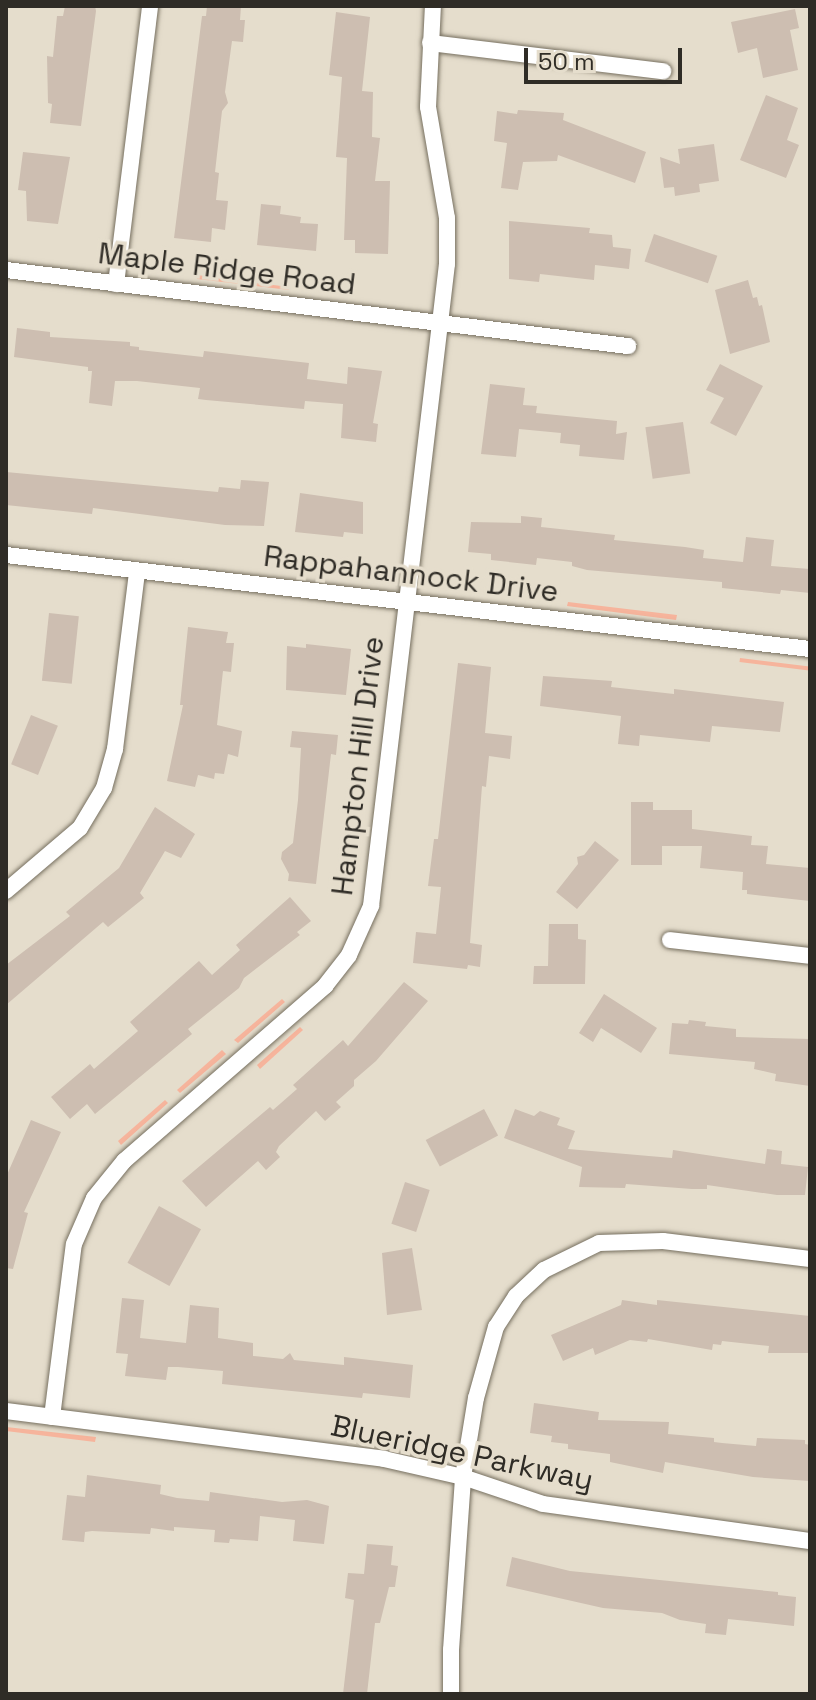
<!DOCTYPE html>
<html>
<head>
<meta charset="utf-8">
<style>
	body { margin:0 }
	#map { position:relative; width:816px; height:1700px; overflow:hidden; background:#e5ddcc; font-family:"Space Grotesk",sans-serif }
	div>[style] { position:absolute }
	[style*='--x'] { left:calc(var(--x)*1px); top:calc(var(--y)*1px); width:calc(var(--w)*1px); rotate:calc(var(--a)*1deg) }
	.green>* { inset:0; background:#f6b49c; transform-origin:0 0 }
	.building>* { inset:0; background:#cdbeb1; transform-origin:0 0 }
	.roads { filter:drop-shadow(0 0 2px #766f5f) drop-shadow(0 0 2px #766f5f) }
	.minor>* { height:16px; margin:-8px; padding:0 8px; transform-origin:8px; border-radius:8px; background:#fff }
	span { translate:-50% -50%; white-space:nowrap; text-align:center; line-height:1.15; -webkit-text-stroke:7px #e5ddcc; paint-order:stroke }
	.street-label { font-size:30px; color:#2f2c26 }
	.frame { position:absolute; inset:0; border:8px solid #2f2c26; pointer-events:none }
	.scale { position:absolute; left:524px; top:48px; width:158px; height:36px; box-sizing:border-box; border:4px solid #2f2c26; border-top:0; padding-left:10px; font-size:24px; line-height:28px; white-space:nowrap; color:#2f2c26; -webkit-text-stroke:6px #e5ddcc; paint-order:stroke }
</style>
</head>
<body>
<div id="map">
	<div class="green">
		<div style="clip-path:polygon(197px 275px,289px 287px,289px 290px,197px 279px)"></div>
		<div style="clip-path:polygon(568px 602px,677px 615px,676px 620px,567px 606px)"></div>
		<div style="left:740px;top:658px;width:70px;height:4px;rotate:7deg"></div>
		<div style="clip-path:polygon(282px 999px,285px 1002px,238px 1043px,234px 1040px)"></div>
		<div style="clip-path:polygon(300px 1027px,303px 1030px,260px 1069px,257px 1065px)"></div>
		<div style="clip-path:polygon(222px 1050px,226px 1054px,180px 1093px,177px 1090px)"></div>
		<div style="clip-path:polygon(165px 1100px,168px 1103px,121px 1145px,118px 1141px)"></div>
		<div style="clip-path:polygon(6px 1427px,96px 1437px,95px 1442px,6px 1431px)"></div>
	</div>
	<div class="building">
		<div style="clip-path:polygon(65px 6px,95px 6px,96px 11px,81px 126px,50px 123px,52px 104px,48px 103px,47px 56px,53px 57px,57px 16px,63px 16px)"></div>
		<div style="clip-path:polygon(207px 6px,241px 6px,240px 20px,245px 20px,243px 42px,232px 41px,225px 92px,228px 103px,222px 111px,215px 172px,219px 173px,216px 200px,228px 201px,225px 230px,212px 228px,211px 242px,174px 238px,202px 16px,206px 16px)"></div>
		<div style="clip-path:polygon(795px 9px,799px 28px,790px 30px,798px 70px,763px 78px,757px 48px,738px 53px,731px 22px)"></div>
		<div style="clip-path:polygon(336px 12px,370px 17px,362px 91px,373px 92px,372px 137px,380px 138px,375px 181px,390px 181px,388px 254px,355px 253px,355px 240px,344px 240px,347px 158px,336px 157px,342px 77px,329px 75px)"></div>
		<div style="clip-path:polygon(766px 95px,798px 108px,787px 140px,799px 145px,786px 178px,740px 160px)"></div>
		<div style="clip-path:polygon(518px 110px,564px 113px,563px 120px,646px 152px,635px 183px,558px 155px,557px 161px,523px 162px,518px 190px,501px 188px,507px 143px,494px 141px,497px 111px,517px 114px)"></div>
		<div style="clip-path:polygon(714px 144px,719px 181px,699px 184px,700px 192px,675px 196px,674px 187px,664px 188px,660px 157px,680px 164px,678px 149px)"></div>
		<div style="clip-path:polygon(23px 152px,70px 157px,58px 224px,27px 221px,26px 191px,18px 190px)"></div>
		<div style="clip-path:polygon(261px 204px,281px 206px,280px 214px,301px 217px,300px 223px,318px 224px,316px 251px,257px 245px)"></div>
		<div style="clip-path:polygon(509px 221px,590px 228px,589px 233px,612px 235px,613px 247px,631px 249px,629px 269px,595px 265px,594px 280px,540px 274px,539px 282px,509px 279px)"></div>
		<div style="left:654px;top:234px;width:67px;height:29px;rotate:19deg"></div>
		<div style="clip-path:polygon(748px 280px,753px 298px,757px 297px,759px 306px,762px 305px,770px 342px,730px 354px,715px 290px)"></div>
		<div style="clip-path:polygon(17px 328px,50px 332px,50px 337px,130px 342px,130px 346px,139px 347px,139px 350px,203px 357px,204px 351px,309px 363px,307px 379px,347px 384px,348px 367px,382px 371px,373px 423px,378px 424px,376px 442px,341px 438px,343px 404px,305px 401px,304px 409px,206px 400px,198px 399px,200px 388px,137px 381px,115px 381px,112px 406px,89px 403px,92px 371px,88px 371px,88px 367px,14px 357px)"></div>
		<div style="clip-path:polygon(720px 364px,763px 386px,736px 436px,710px 423px,724px 398px,706px 390px)"></div>
		<div style="clip-path:polygon(490px 384px,525px 388px,523px 405px,537px 406px,536px 413px,617px 421px,616px 434px,627px 432px,624px 460px,579px 456px,580px 445px,560px 443px,561px 433px,519px 429px,516px 457px,481px 454px)"></div>
		<div style="left:683px;top:422px;width:52px;height:38px;rotate:82deg"></div>
		<div style="clip-path:polygon(6px 472px,218px 492px,219px 487px,240px 489px,241px 480px,269px 482px,264px 526px,225px 525px,93px 508px,92px 514px,6px 505px)"></div>
		<div style="clip-path:polygon(300px 493px,363px 502px,363px 534px,344px 532px,343px 537px,295px 532px)"></div>
		<div style="clip-path:polygon(521px 516px,542px 518px,541px 527px,615px 535px,614px 540px,685px 547px,704px 550px,703px 558px,743px 562px,746px 537px,774px 540px,771px 566px,810px 569px,810px 593px,781px 590px,780px 594px,722px 588px,722px 582px,587px 570px,572px 566px,572px 562px,537px 558px,536px 565px,491px 560px,491px 554px,468px 552px,471px 522px,521px 523px)"></div>
		<div style="left:49px;top:613px;width:30px;height:68px;rotate:6deg"></div>
		<div style="clip-path:polygon(188px 627px,228px 632px,226px 643px,234px 643px,231px 672px,223px 671px,217px 725px,242px 731px,238px 757px,228px 754px,224px 774px,215px 773px,214px 779px,198px 775px,195px 787px,167px 781px,183px 705px,180px 705px)"></div>
		<div style="clip-path:polygon(306px 644px,351px 649px,346px 695px,286px 690px,287px 646px,306px 648px)"></div>
		<div style="clip-path:polygon(458px 663px,491px 667px,485px 733px,512px 736px,510px 759px,489px 756px,486px 787px,482px 786px,470px 943px,482px 945px,480px 967px,468px 965px,467px 969px,413px 963px,416px 932px,436px 934px,441px 887px,428px 886px,434px 839px,438px 839px)"></div>
		<div style="clip-path:polygon(543px 676px,612px 681px,611px 687px,674px 694px,674px 689px,784px 702px,780px 732px,712px 726px,710px 742px,640px 735px,639px 746px,618px 744px,621px 716px,540px 706px)"></div>
		<div style="left:31px;top:715px;width:29px;height:53px;rotate:22deg"></div>
		<div style="clip-path:polygon(292px 731px,338px 735px,336px 755px,331px 754px,316px 884px,288px 881px,289px 874px,281px 859px,282px 852px,293px 843px,298px 800px,301px 748px,290px 747px)"></div>
		<div style="clip-path:polygon(631px 802px,653px 802px,653px 810px,692px 810px,692px 829px,752px 836px,751px 845px,768px 846px,766px 864px,810px 868px,810px 901px,747px 894px,747px 890px,742px 890px,743px 872px,700px 868px,702px 846px,662px 846px,662px 865px,631px 865px)"></div>
		<div style="clip-path:polygon(155px 807px,195px 834px,181px 858px,165px 851px,140px 893px,144px 898px,108px 927px,103px 922px,6px 1005px,6px 965px,70px 916px,66px 912px,119px 868px)"></div>
		<div style="clip-path:polygon(595px 841px,619px 860px,577px 909px,556px 892px,578px 864px,577px 857px,584px 855px)"></div>
		<div style="clip-path:polygon(290px 897px,311px 921px,297px 932px,300px 935px,244px 978px,239px 988px,188px 1029px,192px 1034px,95px 1114px,87px 1104px,70px 1119px,51px 1097px,90px 1064px,94px 1069px,138px 1031px,130px 1022px,199px 961px,212px 975px,240px 950px,236px 945px)"></div>
		<div style="clip-path:polygon(549px 924px,578px 924px,578px 939px,586px 940px,585px 984px,533px 984px,534px 966px,548px 966px)"></div>
		<div style="clip-path:polygon(404px 982px,428px 1001px,376px 1061px,354px 1080px,354px 1086px,336px 1102px,341px 1107px,325px 1121px,316px 1111px,279px 1146px,276px 1152px,280px 1157px,266px 1170px,258px 1161px,206px 1207px,182px 1181px,270px 1107px,273px 1110px,297px 1089px,293px 1085px,343px 1040px,348px 1046px)"></div>
		<div style="clip-path:polygon(604px 994px,657px 1028px,641px 1053px,601px 1028px,593px 1042px,579px 1033px)"></div>
		<div style="clip-path:polygon(689px 1020px,706px 1022px,705px 1026px,736px 1029px,736px 1037px,810px 1039px,810px 1086px,775px 1081px,776px 1074px,754px 1069px,755px 1062px,669px 1054px,672px 1023px,688px 1024px)"></div>
		<div style="left:484px;top:1109px;width:30px;height:66px;rotate:62deg"></div>
		<div style="clip-path:polygon(515px 1109px,534px 1116px,540px 1111px,560px 1118px,557px 1125px,575px 1131px,568px 1149px,672px 1158px,673px 1150px,765px 1164px,767px 1149px,782px 1151px,781px 1164px,808px 1167px,805px 1195px,777px 1195px,707px 1185px,707px 1189px,692px 1189px,626px 1184px,625px 1188px,579px 1187px,582px 1167px,504px 1138px)"></div>
		<div style="clip-path:polygon(31px 1120px,61px 1132px,24px 1212px,28px 1213px,13px 1269px,6px 1268px,6px 1177px)"></div>
		<div style="left:405px;top:1182px;width:26px;height:44px;rotate:18deg"></div>
		<div style="left:159px;top:1206px;width:48px;height:65px;rotate:29deg"></div>
		<div style="clip-path:polygon(412px 1248px,422px 1310px,387px 1315px,382px 1253px)"></div>
		<div style="clip-path:polygon(122px 1298px,144px 1300px,140px 1338px,186px 1343px,190px 1305px,219px 1308px,218px 1338px,253px 1343px,253px 1356px,283px 1359px,290px 1353px,294px 1360px,344px 1365px,344px 1357px,413px 1365px,410px 1398px,363px 1393px,362px 1398px,222px 1384px,223px 1371px,178px 1367px,168px 1367px,166px 1380px,125px 1376px,128px 1354px,116px 1353px)"></div>
		<div style="clip-path:polygon(622px 1300px,657px 1305px,657px 1300px,810px 1316px,810px 1353px,768px 1353px,769px 1346px,722px 1341px,721px 1345px,713px 1344px,712px 1350px,648px 1339px,647px 1342px,630px 1340px,595px 1355px,593px 1348px,563px 1361px,551px 1335px,621px 1305px)"></div>
		<div style="clip-path:polygon(534px 1403px,599px 1412px,598px 1420px,669px 1422px,668px 1434px,714px 1438px,714px 1442px,722px 1443px,756px 1446px,757px 1438px,805px 1440px,805px 1444px,810px 1445px,810px 1481px,753px 1477px,665px 1462px,663px 1473px,610px 1462px,610px 1454px,568px 1449px,568px 1444px,551px 1442px,552px 1436px,530px 1433px)"></div>
		<div style="clip-path:polygon(87px 1475px,161px 1485px,160px 1494px,177px 1498px,209px 1501px,210px 1492px,282px 1502px,307px 1500px,329px 1506px,324px 1544px,293px 1541px,295px 1520px,260px 1516px,258px 1541px,230px 1539px,229px 1543px,214px 1542px,215px 1530px,174px 1527px,174px 1531px,151px 1528px,150px 1534px,92px 1531px,85px 1532px,84px 1542px,62px 1540px,67px 1495px,85px 1497px)"></div>
		<div style="clip-path:polygon(367px 1544px,393px 1546px,391px 1565px,398px 1566px,395px 1587px,389px 1587px,380px 1623px,375px 1623px,367px 1694px,343px 1694px,354px 1600px,345px 1598px,348px 1573px,364px 1574px)"></div>
		<div style="clip-path:polygon(512px 1557px,570px 1571px,778px 1592px,778px 1595px,796px 1597px,794px 1626px,728px 1619px,726px 1635px,705px 1633px,706px 1624px,680px 1620px,662px 1613px,603px 1608px,506px 1586px)"></div>
	</div>
	<div class="roads">
		<div class="minor">
			<div style="--x:430;--y:43;--w:235;--a:6.9"></div>
			<div style="--x:6;--y:270;--w:627;--a:6.97"></div>
			<div style="--x:116;--y:284;--w:280;--a:-83"></div>
			<div style="--x:6;--y:555;--w:809;--a:6.67"></div>
			<div style="--x:6;--y:891;--w:97;--a:-40.4"></div>
			<div style="--x:80;--y:828;--w:47;--a:-59"></div>
			<div style="--x:104;--y:788;--w:41;--a:-74.2"></div>
			<div style="--x:115;--y:749;--w:178;--a:-82.9"></div>
			<div style="--x:670;--y:940;--w:141;--a:6.5"></div>
			<div style="--x:6;--y:1411;--w:381;--a:7.2"></div>
			<div style="--x:384;--y:1459;--w:81;--a:12.8"></div>
			<div style="--x:463;--y:1477;--w:84;--a:18.6"></div>
			<div style="--x:543;--y:1504;--w:270;--a:7.9"></div>
			<div style="--x:52;--y:1417;--w:174;--a:-82.8"></div>
			<div style="--x:74;--y:1244;--w:50;--a:-66.5"></div>
			<div style="--x:94;--y:1198;--w:48;--a:-51"></div>
			<div style="--x:124;--y:1161;--w:267;--a:-41"></div>
			<div style="--x:325;--y:986;--w:39;--a:-52"></div>
			<div style="--x:349;--y:955;--w:54;--a:-65.8"></div>
			<div style="--x:371;--y:906;--w:646;--a:-83.25"></div>
			<div style="--x:447;--y:264;--w:46;--a:-90"></div>
			<div style="--x:447;--y:218;--w:113;--a:-99.7"></div>
			<div style="--x:428;--y:107;--w:101;--a:-87.2"></div>
			<div style="--x:451;--y:1694;--w:44;--a:-90"></div>
			<div style="--x:451;--y:1650;--w:173;--a:-86"></div>
			<div style="--x:463;--y:1477;--w:80;--a:-80.7"></div>
			<div style="--x:476;--y:1398;--w:74;--a:-74.3"></div>
			<div style="--x:496;--y:1327;--w:37;--a:-57"></div>
			<div style="--x:516;--y:1296;--w:38;--a:-43"></div>
			<div style="--x:544;--y:1270;--w:61;--a:-26.1"></div>
			<div style="--x:599;--y:1243;--w:64;--a:-1.8"></div>
			<div style="--x:663;--y:1241;--w:148;--a:7"></div>
		</div>
	</div>
	<div class="street-label">
		<span style="left:227px;top:269px;rotate:7deg">Maple Ridge Road</span>
		<span style="left:411px;top:574px;rotate:7deg">Rappahannock Drive</span>
		<span style="left:358px;top:766px;rotate:-83deg">Hampton Hill Drive</span>
		<span style="left:462px;top:1453px;rotate:12deg">Blueridge Parkway</span>
	</div>
	<div class="frame"></div>
	<div class="scale">50 m</div>
</div>
</body>
</html>
